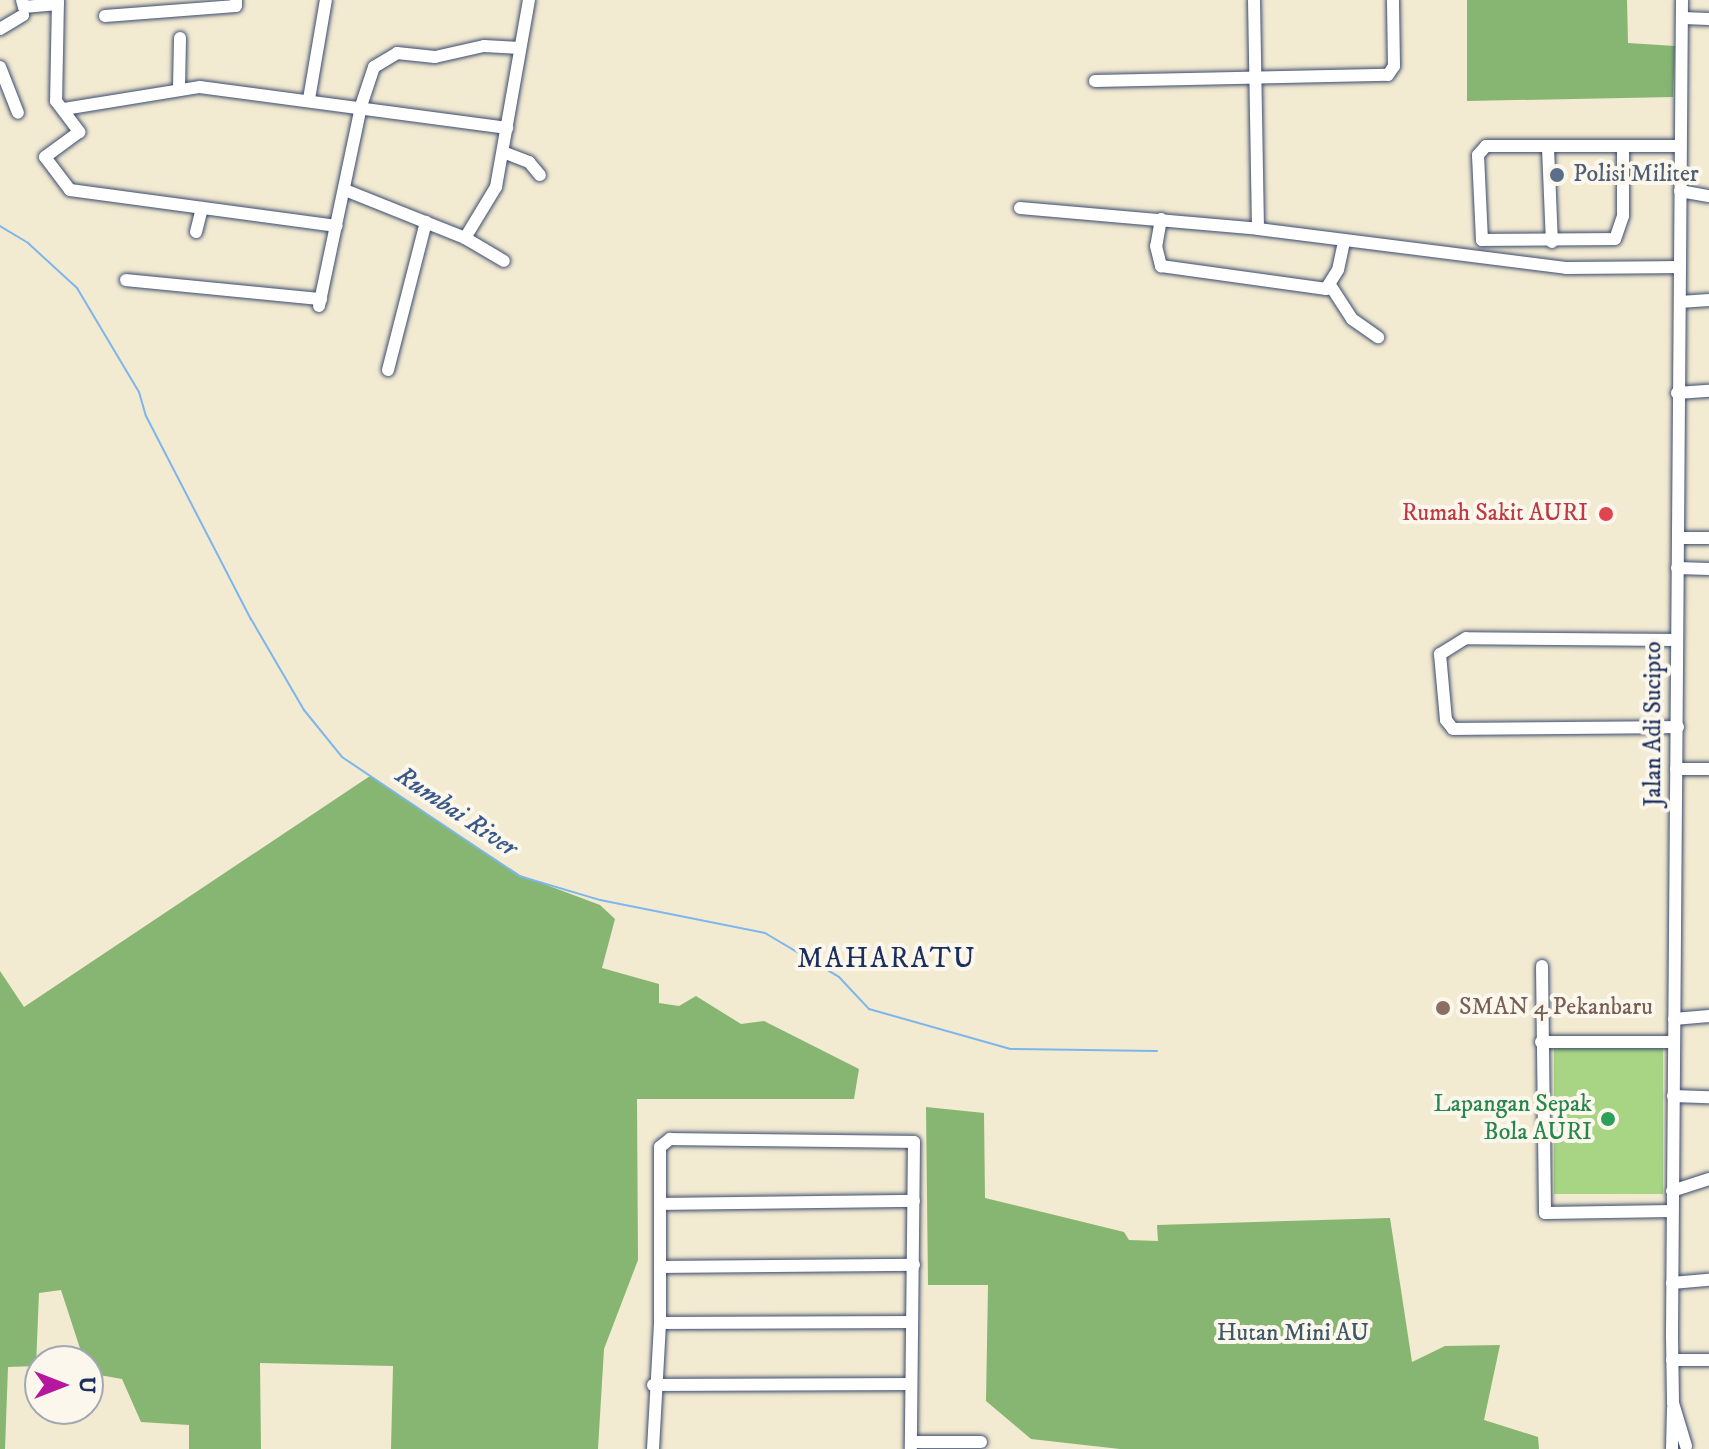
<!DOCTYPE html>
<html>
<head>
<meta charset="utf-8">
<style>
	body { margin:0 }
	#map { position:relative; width:1709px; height:1449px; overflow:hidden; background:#f2ead1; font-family:"IM FELL DW Pica",serif }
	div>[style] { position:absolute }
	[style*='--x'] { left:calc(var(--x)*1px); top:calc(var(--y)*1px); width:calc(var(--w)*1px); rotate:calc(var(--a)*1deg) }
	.green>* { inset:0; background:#a8d583; transform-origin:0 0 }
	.forest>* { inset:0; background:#86b671 }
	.stream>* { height:2px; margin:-1px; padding:0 1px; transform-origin:1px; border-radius:1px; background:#7cb6ed }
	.roads { filter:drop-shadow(0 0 2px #3b4b6f) drop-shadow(0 0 2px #3b4b6f) }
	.minor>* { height:12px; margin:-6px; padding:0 6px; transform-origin:6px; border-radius:6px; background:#fff }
	.dots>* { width:22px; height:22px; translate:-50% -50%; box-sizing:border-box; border:4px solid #fbf7ec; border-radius:50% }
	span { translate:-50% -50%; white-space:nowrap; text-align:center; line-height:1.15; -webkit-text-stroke:8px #fbf7ec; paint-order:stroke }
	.service-label { font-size:24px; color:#4e5e75 }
	.left { translate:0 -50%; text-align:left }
	.health-label { font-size:24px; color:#be3a42 }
	.right { translate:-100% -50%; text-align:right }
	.street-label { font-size:24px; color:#1b2f5e }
	.education-label { font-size:24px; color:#785e54 }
	.leisure-label { font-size:24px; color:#27864d }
	.park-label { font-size:24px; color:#3e5867 }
	.water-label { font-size:26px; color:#385889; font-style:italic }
	.quarter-label { font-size:28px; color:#1b2f5e; letter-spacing:2px }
	.north { position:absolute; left:24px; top:1345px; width:80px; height:80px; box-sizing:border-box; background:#fbf7ec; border:2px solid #a1a7b3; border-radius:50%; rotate:90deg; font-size:22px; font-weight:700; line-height:32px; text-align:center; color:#1b2f5e }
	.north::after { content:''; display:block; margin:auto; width:28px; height:36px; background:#b5179e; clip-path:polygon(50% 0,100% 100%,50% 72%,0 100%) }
</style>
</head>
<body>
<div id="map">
	<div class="green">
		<div style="left:1554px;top:1045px;width:109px;height:149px"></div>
	</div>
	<div class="forest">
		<div style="clip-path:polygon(1467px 0,1627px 0,1628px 43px,1675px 46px,1673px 97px,1467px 101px)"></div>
		<div style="clip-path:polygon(370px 776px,520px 875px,600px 905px,615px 919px,602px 968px,659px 984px,659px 1003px,679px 1006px,696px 996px,741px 1024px,764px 1021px,859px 1069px,854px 1099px,637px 1099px,638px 1260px,604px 1349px,598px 1449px,391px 1449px,393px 1366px,260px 1363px,261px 1449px,189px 1449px,189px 1425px,141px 1422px,122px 1379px,88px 1373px,61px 1290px,39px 1293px,36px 1366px,8px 1367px,5px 1449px,0 1449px,0 971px,24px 1007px)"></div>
		<div style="clip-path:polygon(926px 1107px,984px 1113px,985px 1198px,1124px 1232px,1129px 1240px,1158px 1241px,1157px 1225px,1390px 1218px,1412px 1362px,1445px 1346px,1500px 1345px,1484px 1420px,1538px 1437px,1539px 1449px,1120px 1449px,1031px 1439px,986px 1401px,988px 1285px,928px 1285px)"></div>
	</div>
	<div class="stream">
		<div style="--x:0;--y:226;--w:33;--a:31"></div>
		<div style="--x:28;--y:243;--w:67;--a:42.6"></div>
		<div style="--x:77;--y:288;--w:121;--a:59.2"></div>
		<div style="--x:139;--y:392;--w:25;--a:74"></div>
		<div style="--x:146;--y:416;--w:229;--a:62.7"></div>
		<div style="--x:251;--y:619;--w:105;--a:59.8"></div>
		<div style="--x:304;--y:710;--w:60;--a:51"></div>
		<div style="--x:342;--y:757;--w:213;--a:33.9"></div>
		<div style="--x:519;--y:876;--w:84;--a:16.5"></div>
		<div style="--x:600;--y:900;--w:168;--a:11.3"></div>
		<div style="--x:765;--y:933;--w:86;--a:30.7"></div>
		<div style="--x:839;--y:977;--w:44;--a:46.8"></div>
		<div style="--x:869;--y:1009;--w:147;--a:15.8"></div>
		<div style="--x:1010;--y:1049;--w:147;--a:0.8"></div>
	</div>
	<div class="roads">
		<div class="minor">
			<div style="--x:22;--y:0;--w:7;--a:74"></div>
			<div style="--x:24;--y:7;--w:34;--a:-5"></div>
			<div style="--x:58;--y:0;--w:101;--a:91.1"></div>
			<div style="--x:56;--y:101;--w:39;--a:53"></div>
			<div style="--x:79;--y:132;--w:42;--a:143.7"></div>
			<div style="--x:45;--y:157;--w:41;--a:52.9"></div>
			<div style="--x:70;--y:190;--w:269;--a:7.7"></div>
			<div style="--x:1254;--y:0;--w:229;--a:89"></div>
			<div style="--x:1682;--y:0;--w:1337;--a:90.43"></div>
			<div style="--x:1672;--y:1337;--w:66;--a:89.1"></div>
			<div style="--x:1673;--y:1403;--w:45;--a:73.2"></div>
			<div style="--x:105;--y:16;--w:131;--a:-4.4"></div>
			<div style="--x:236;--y:6;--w:6;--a:-90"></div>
			<div style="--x:1682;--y:18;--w:27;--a:2"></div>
			<div style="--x:0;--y:29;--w:27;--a:-31"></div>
			<div style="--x:0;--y:67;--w:49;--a:68.6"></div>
			<div style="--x:1095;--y:81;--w:293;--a:-1.2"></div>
			<div style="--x:1388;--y:75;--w:11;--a:-56"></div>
			<div style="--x:1394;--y:66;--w:66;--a:-90.9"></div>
			<div style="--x:179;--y:87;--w:49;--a:-88.8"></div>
			<div style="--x:309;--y:99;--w:100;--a:-80.3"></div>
			<div style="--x:64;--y:109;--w:138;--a:-9.2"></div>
			<div style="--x:200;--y:87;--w:310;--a:7.6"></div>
			<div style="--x:1623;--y:147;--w:69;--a:90"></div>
			<div style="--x:1623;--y:216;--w:24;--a:109"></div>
			<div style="--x:1615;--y:239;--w:133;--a:179.6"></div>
			<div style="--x:1482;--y:240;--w:85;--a:-92.7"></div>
			<div style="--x:1478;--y:155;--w:12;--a:-48"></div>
			<div style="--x:1486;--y:146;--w:194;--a:0"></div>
			<div style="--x:1548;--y:148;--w:94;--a:87.6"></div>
			<div style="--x:503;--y:152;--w:28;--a:21"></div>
			<div style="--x:529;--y:162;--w:17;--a:50"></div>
			<div style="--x:345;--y:190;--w:129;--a:21.8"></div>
			<div style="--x:465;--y:238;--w:45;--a:30.5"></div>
			<div style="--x:1680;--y:191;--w:29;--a:10"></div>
			<div style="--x:1020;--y:208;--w:239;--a:5"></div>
			<div style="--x:1258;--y:229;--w:310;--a:7.2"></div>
			<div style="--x:1566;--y:268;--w:114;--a:-0.5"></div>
			<div style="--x:1161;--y:219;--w:27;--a:100"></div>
			<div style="--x:1156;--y:246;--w:21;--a:76"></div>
			<div style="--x:1161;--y:266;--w:167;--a:7.9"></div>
			<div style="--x:1326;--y:289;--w:22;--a:-58"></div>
			<div style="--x:1338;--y:270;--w:29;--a:-78"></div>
			<div style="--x:196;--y:232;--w:25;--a:-76"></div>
			<div style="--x:465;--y:238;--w:60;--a:-58.7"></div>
			<div style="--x:496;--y:187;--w:190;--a:-80"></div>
			<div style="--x:126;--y:280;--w:196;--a:5.6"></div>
			<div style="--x:1330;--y:285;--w:40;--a:57.1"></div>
			<div style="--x:1352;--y:319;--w:32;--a:35"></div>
			<div style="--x:1680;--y:302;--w:29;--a:-4"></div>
			<div style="--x:319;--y:306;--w:204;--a:-78.1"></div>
			<div style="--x:361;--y:106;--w:41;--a:-71.6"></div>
			<div style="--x:374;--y:67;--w:27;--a:-31"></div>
			<div style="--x:397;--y:53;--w:38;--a:6"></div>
			<div style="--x:435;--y:57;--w:50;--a:-12.7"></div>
			<div style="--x:484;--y:46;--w:36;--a:3"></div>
			<div style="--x:388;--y:370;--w:153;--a:-75.6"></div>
			<div style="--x:1677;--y:393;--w:32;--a:-4"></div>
			<div style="--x:1678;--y:538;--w:31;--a:0"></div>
			<div style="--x:1677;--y:568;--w:32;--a:2"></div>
			<div style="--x:1677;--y:640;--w:211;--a:-179.5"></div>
			<div style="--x:1466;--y:638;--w:31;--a:148"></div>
			<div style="--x:1440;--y:654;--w:66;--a:84.8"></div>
			<div style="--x:1446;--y:720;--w:11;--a:52"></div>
			<div style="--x:1453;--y:729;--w:225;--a:-0.5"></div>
			<div style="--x:1676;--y:769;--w:33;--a:0"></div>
			<div style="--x:1542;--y:966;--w:247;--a:89.3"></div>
			<div style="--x:1545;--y:1213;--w:127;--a:-0.9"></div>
			<div style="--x:1674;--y:1019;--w:35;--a:-5"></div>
			<div style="--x:1541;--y:1042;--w:133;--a:0"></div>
			<div style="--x:1673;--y:1096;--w:36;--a:2"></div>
			<div style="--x:1672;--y:1191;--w:39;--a:-18"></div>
			<div style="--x:663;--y:1204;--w:251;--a:-0.7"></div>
			<div style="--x:662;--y:1267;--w:252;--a:-0.5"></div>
			<div style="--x:1672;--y:1283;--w:37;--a:-5"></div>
			<div style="--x:660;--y:1323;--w:251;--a:-0.2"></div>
			<div style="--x:1672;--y:1360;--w:37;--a:0"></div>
			<div style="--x:653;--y:1385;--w:258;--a:-0.2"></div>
			<div style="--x:911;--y:1442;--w:70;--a:0"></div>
			<div style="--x:653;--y:1449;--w:126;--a:-86.8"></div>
			<div style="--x:660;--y:1323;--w:176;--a:-90"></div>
			<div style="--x:660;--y:1147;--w:13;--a:-39"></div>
			<div style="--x:670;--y:1139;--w:244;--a:0.7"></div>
			<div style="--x:914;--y:1142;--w:307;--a:90.6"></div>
			<div style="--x:1672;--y:1449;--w:41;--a:-88.6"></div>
		</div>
	</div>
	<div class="dots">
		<div style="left:1557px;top:175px;background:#5c6f8a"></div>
		<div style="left:1606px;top:514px;background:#e0444e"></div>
		<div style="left:1443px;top:1008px;background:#8d6e63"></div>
		<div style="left:1608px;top:1119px;background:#2e9e5b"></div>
	</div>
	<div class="service-label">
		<span class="left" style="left:1573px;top:175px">Polisi Militer</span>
	</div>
	<div class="health-label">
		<span class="right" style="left:1588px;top:514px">Rumah Sakit AURI</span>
	</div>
	<div class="street-label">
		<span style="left:1654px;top:724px;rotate:-90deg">Jalan Adi Sucipto</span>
	</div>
	<div class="education-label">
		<span class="left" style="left:1459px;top:1008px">SMAN 4 Pekanbaru</span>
	</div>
	<div class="leisure-label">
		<span class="right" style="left:1592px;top:1119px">Lapangan Sepak<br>Bola AURI</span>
	</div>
	<div class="park-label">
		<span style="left:1293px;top:1334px">Hutan Mini AU</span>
	</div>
	<div class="water-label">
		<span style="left:456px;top:812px;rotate:34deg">Rumbai River</span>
	</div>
	<div class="quarter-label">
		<span style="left:887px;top:959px">MAHARATU</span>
	</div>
	<div class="north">U</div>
</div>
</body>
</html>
